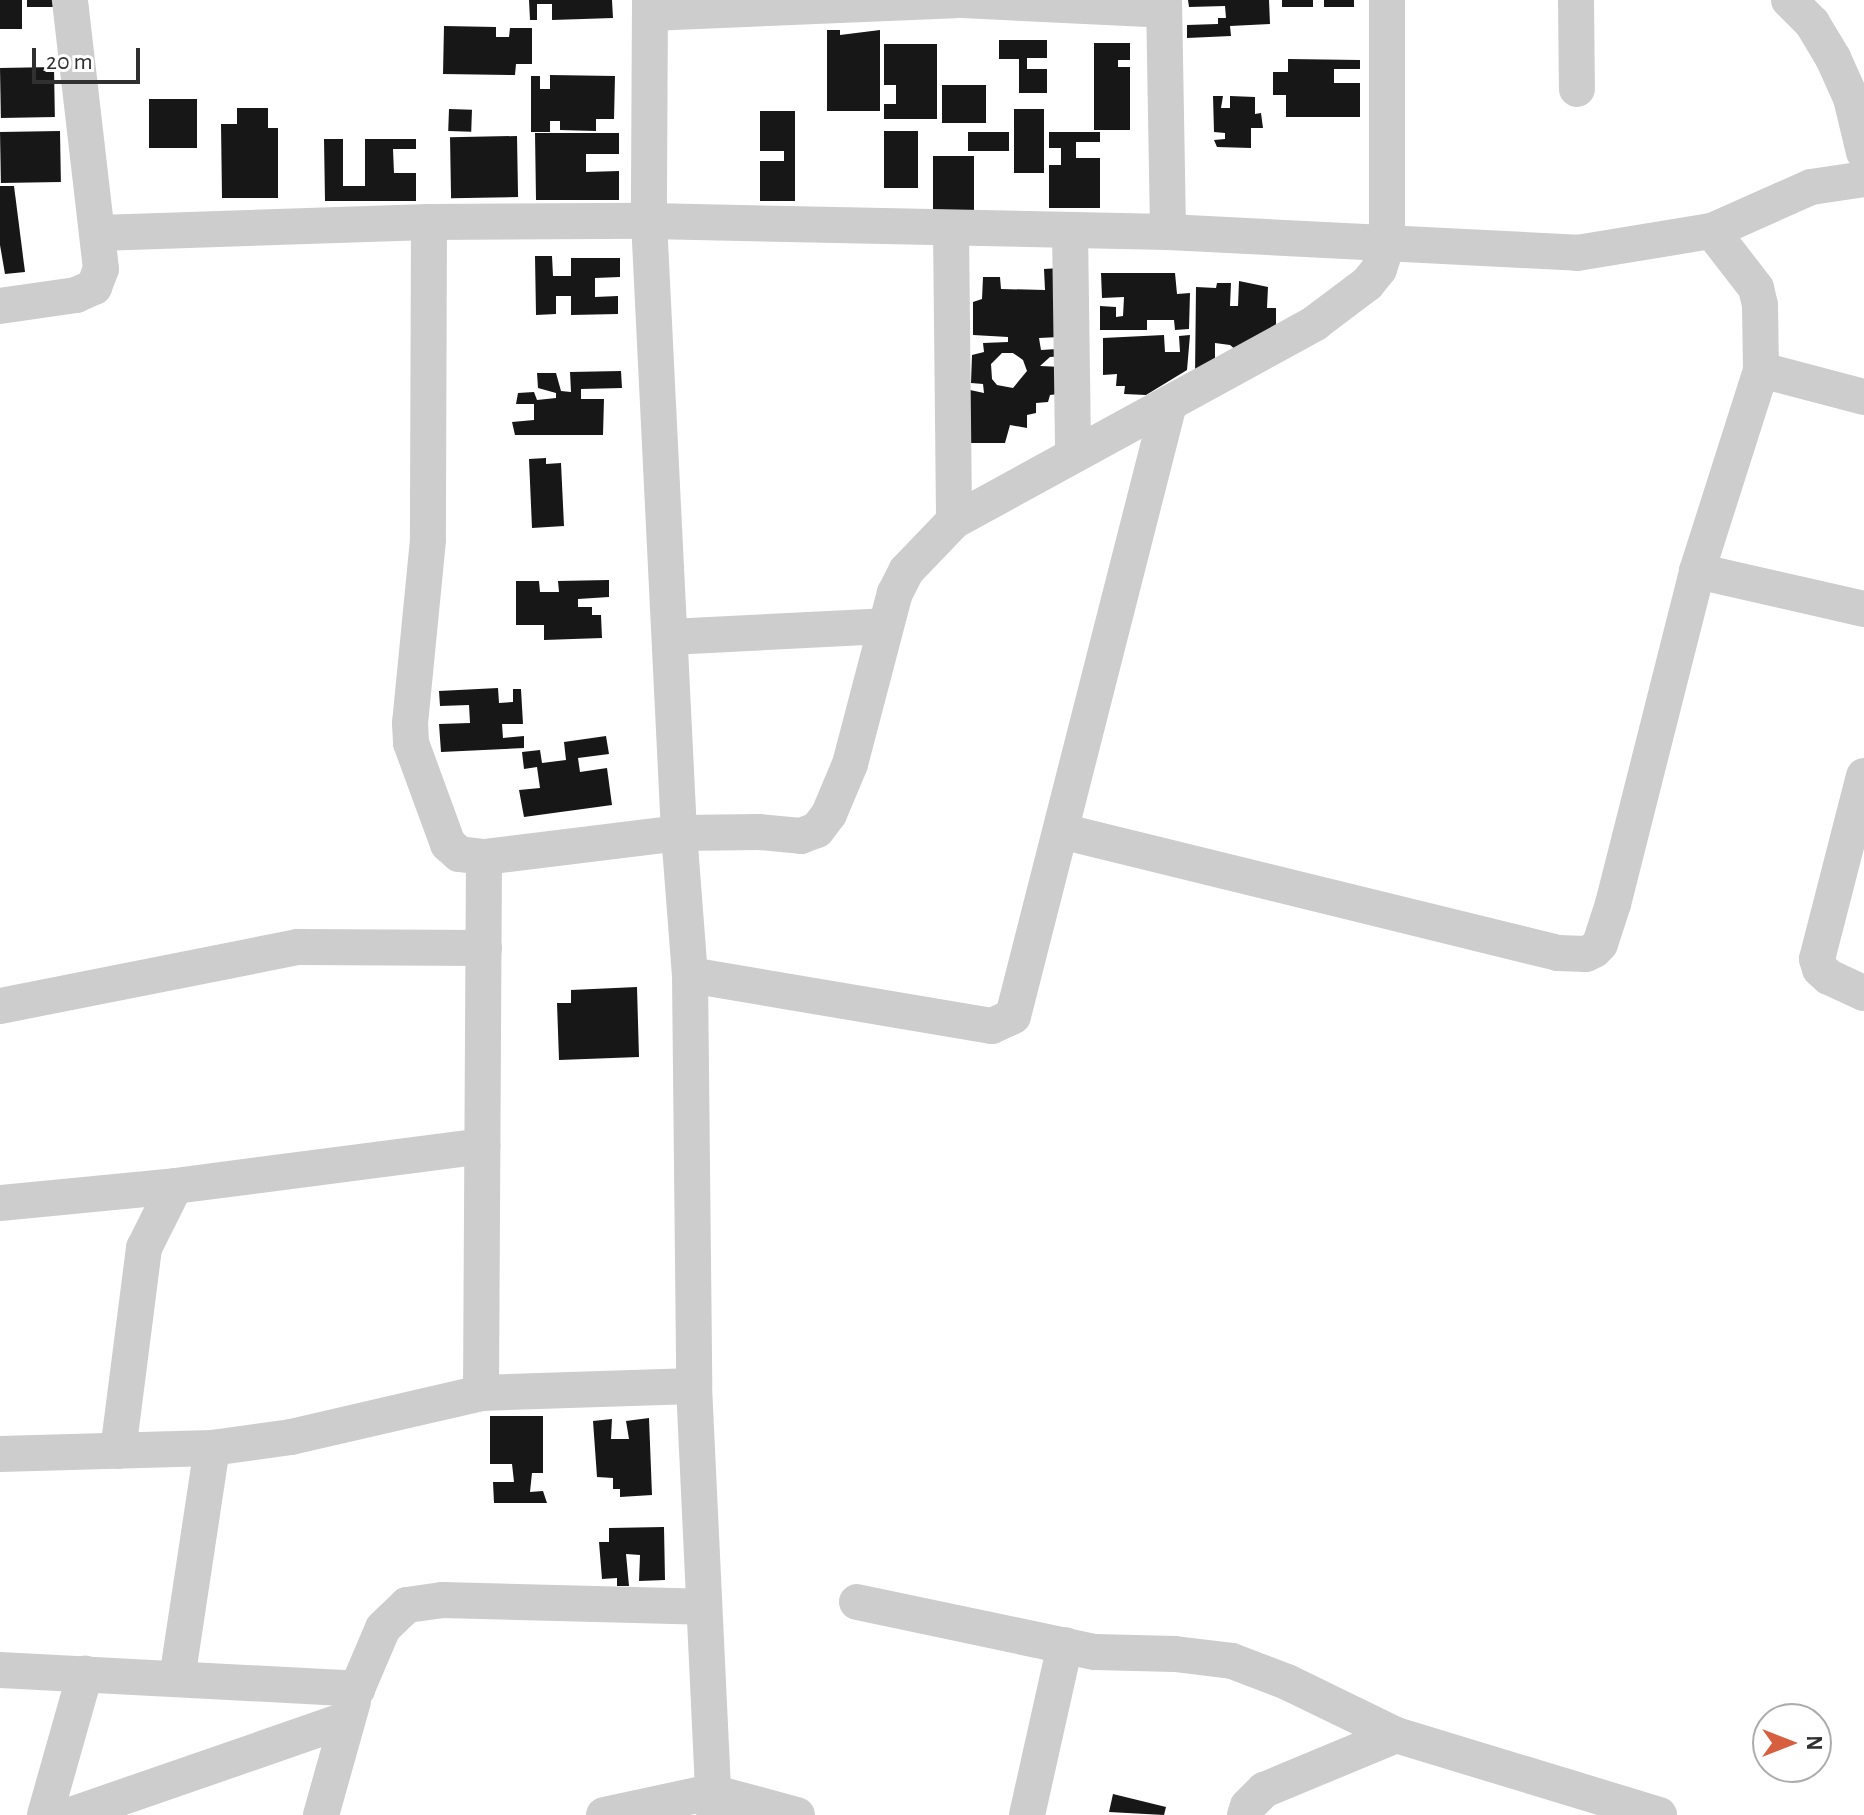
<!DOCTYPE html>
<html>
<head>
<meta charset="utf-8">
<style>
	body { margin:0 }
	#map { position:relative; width:1864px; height:1815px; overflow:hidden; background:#fff; font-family:"Alegreya Sans",sans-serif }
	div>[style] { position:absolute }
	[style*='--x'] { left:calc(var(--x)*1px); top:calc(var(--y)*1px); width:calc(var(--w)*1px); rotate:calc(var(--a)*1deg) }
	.building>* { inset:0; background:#171717; transform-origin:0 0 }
	.minor>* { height:36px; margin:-18px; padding:0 18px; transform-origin:18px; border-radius:18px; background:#cdcdcd }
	span { translate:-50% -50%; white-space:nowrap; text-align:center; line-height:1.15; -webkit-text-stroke:8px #fff; paint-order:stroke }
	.north { position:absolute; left:1752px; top:1703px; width:80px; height:80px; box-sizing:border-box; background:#fff; border:2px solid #acacac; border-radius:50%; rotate:90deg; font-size:22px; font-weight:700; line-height:32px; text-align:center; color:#303030 }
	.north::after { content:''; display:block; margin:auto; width:28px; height:36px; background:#d85e40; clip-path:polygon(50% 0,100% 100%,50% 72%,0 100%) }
	.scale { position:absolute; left:32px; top:48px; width:108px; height:36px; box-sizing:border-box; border:4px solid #303030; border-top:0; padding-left:10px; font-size:24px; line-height:28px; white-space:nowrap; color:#303030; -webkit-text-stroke:6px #fff; paint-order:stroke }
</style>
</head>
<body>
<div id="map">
	<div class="building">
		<div style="left:0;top:0;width:22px;height:29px"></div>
		<div style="left:27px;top:0;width:26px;height:7px"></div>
		<div style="clip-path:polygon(529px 0,612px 0,613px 18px,552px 20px,552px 4px,537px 4px,537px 20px,530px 20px)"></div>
		<div style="clip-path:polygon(1188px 0,1269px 0,1270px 24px,1230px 26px,1231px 36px,1187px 38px,1187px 25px,1218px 24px,1218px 18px,1226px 18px,1225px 6px,1189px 7px)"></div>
		<div style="left:1282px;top:0;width:31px;height:7px"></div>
		<div style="left:1324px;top:0;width:30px;height:7px"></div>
		<div style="clip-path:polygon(444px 26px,496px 27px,496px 37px,509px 37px,510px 28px,532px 28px,532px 64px,516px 64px,515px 75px,443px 74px)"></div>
		<div style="clip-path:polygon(827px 30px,840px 30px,840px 35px,880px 30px,880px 111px,827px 111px)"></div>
		<div style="clip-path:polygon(999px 40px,1047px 40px,1047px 58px,1027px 58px,1027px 69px,1047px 69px,1047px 93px,1019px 93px,1019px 59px,999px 59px)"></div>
		<div style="clip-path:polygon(1094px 43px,1130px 43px,1130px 60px,1118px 60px,1118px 67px,1130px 67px,1130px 130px,1094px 130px)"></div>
		<div style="clip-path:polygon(884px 44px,937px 44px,937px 119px,884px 119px,884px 104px,896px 104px,896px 85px,884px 85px)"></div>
		<div style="clip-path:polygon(1288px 59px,1360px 60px,1360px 69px,1334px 69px,1334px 83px,1360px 83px,1360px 117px,1286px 117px,1286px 95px,1273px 95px,1273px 72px,1288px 72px)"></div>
		<div style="left:54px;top:67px;width:50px;height:54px;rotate:89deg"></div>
		<div style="clip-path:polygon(550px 75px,615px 76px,614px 119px,596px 119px,596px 131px,560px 130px,560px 121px,550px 121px,550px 132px,531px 132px,531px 76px,540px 76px,540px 89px,550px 89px)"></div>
		<div style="left:942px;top:85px;width:44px;height:38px"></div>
		<div style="clip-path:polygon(1213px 96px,1223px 96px,1221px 108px,1230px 108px,1230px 96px,1255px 97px,1255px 114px,1261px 113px,1263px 128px,1251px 128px,1251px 148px,1217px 147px,1214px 140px,1225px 139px,1225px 133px,1214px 132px)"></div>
		<div style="left:149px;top:99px;width:48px;height:49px"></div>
		<div style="clip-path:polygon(237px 108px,268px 108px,268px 128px,278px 128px,278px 198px,222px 198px,221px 124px,237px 124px)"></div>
		<div style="left:449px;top:109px;width:23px;height:22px;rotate:2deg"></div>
		<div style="left:1014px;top:109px;width:30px;height:64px"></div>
		<div style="clip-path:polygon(760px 111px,795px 111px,795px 201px,760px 201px,760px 161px,784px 161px,784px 151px,760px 151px)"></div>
		<div style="left:60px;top:131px;width:51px;height:60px;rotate:89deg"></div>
		<div style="left:884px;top:131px;width:34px;height:57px"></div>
		<div style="left:968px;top:132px;width:41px;height:19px"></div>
		<div style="clip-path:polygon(1049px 132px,1100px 132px,1100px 142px,1076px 142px,1076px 158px,1100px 158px,1100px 208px,1049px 208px,1049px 165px,1061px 165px,1061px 148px,1049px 148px)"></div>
		<div style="clip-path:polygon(535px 133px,619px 133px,619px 154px,586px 154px,586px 172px,619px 171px,619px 200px,536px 200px)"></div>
		<div style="left:517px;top:136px;width:61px;height:67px;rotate:89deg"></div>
		<div style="clip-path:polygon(324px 139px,343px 139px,343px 186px,365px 186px,365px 139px,416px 139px,416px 149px,393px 149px,394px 173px,416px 173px,416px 201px,325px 201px)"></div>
		<div style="left:933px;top:156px;width:41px;height:56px"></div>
		<div style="clip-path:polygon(0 186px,14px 186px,25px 272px,5px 274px,0 245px)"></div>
		<div style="clip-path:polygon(535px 256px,552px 256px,553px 276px,571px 276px,571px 258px,620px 258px,620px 277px,595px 278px,595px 297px,618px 296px,618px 314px,571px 315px,571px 296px,556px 296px,556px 314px,536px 315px)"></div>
		<div style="clip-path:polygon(evenodd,1060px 268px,1059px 337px,1039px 338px,1041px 350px,1057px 349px,1065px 356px,1050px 357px,1040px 366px,1062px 367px,1067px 393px,1050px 395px,1048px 402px,1036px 403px,1036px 413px,1027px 415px,1027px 428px,1010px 425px,1005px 443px,967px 443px,970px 390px,984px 393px,983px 384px,971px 383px,972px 355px,984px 352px,983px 343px,1008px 342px,1008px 337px,973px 335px,973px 302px,982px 299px,983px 277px,1000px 277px,1001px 289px,1045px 290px,1044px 269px,1060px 268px,1002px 353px,1013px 353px,1023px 360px,1027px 371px,1013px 388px,997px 385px,992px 379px,991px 364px,1002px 353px)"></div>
		<div style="clip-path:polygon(1101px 273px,1175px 273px,1177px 294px,1190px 293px,1189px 329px,1175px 330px,1174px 320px,1147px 320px,1147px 330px,1100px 330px,1100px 306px,1116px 307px,1116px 317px,1123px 316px,1124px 297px,1102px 298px)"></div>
		<div style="clip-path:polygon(1239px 281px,1268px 287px,1267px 308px,1276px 308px,1276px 327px,1236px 350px,1230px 345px,1215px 343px,1215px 360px,1195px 375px,1196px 287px,1216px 288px,1217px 283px,1231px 283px,1230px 306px,1238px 306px)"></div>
		<div style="clip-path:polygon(1164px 335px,1165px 352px,1180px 352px,1179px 336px,1190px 335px,1187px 370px,1146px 395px,1124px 394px,1125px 386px,1116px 386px,1117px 374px,1103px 375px,1103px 338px)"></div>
		<div style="clip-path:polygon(621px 371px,622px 388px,581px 389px,581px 399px,604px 399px,603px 435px,515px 435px,512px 422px,534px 420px,534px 404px,516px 404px,518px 393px,534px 392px,537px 400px,556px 398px,556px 393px,538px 388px,537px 373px,556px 373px,561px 391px,571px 392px,570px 372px)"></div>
		<div style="clip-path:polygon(546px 458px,546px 464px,561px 463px,564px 526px,532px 528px,529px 459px)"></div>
		<div style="clip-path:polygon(609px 580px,609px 597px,578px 599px,578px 607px,592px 607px,592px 615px,601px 615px,602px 638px,544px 640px,544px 625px,516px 625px,516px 581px,539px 581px,540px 592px,559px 592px,558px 581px)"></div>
		<div style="clip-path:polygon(498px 688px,499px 703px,513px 702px,513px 689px,521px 689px,523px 724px,502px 724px,503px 738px,524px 736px,524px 748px,441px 752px,439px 724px,470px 723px,469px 705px,440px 706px,439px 691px)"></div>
		<div style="clip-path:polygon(606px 736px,609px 754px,578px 758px,580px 772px,607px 768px,612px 805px,524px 817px,519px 790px,540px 788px,537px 767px,524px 769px,522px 752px,540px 750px,542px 763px,566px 760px,564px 742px)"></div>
		<div style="clip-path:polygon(637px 987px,639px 1057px,559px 1060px,557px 1003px,571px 1003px,571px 990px)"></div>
		<div style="clip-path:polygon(490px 1416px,543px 1416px,543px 1473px,532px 1473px,530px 1492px,543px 1491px,547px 1503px,494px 1503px,493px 1482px,514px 1482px,512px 1464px,490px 1464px)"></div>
		<div style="clip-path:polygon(649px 1418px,652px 1495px,620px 1497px,620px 1489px,613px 1489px,613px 1478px,597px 1477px,593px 1421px,612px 1419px,611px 1439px,629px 1439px,626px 1421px)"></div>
		<div style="clip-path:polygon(664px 1527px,665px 1580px,639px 1581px,640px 1555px,626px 1554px,629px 1586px,617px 1586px,617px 1578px,602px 1579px,599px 1542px,609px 1542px,609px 1528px)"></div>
		<div style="clip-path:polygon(1113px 1794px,1166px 1807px,1164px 1815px,1109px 1812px)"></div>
	</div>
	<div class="minor">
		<div style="--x:650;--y:0;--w:221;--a:90.3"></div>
		<div style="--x:649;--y:221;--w:613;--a:87.19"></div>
		<div style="--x:679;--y:833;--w:142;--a:85.6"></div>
		<div style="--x:690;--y:975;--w:411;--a:89.4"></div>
		<div style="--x:694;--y:1386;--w:429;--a:87.3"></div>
		<div style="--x:962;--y:0;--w:202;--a:2.8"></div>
		<div style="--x:1164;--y:0;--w:232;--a:89"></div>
		<div style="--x:1576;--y:0;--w:89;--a:89.4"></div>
		<div style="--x:1789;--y:0;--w:33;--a:45"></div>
		<div style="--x:1812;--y:23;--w:41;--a:59"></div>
		<div style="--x:1833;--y:58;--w:44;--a:65.8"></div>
		<div style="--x:1851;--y:98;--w:56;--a:76.5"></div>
		<div style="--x:650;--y:13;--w:305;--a:-2.4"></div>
		<div style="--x:429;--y:222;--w:318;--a:90.2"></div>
		<div style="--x:428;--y:540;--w:184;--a:95.6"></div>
		<div style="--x:410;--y:723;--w:20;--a:87"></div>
		<div style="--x:411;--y:743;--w:108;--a:69.9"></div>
		<div style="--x:448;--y:844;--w:15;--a:42"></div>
		<div style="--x:459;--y:854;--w:25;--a:7"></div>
		<div style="--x:484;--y:857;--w:196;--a:-7"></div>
		<div style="--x:679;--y:833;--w:80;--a:-0.7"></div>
		<div style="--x:759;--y:832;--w:42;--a:5.4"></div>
		<div style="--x:801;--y:836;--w:17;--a:-21"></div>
		<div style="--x:817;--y:830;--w:20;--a:-53"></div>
		<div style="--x:829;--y:814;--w:54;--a:-67.2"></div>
		<div style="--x:850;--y:764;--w:177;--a:-75.3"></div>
		<div style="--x:895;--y:593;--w:25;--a:-63"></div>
		<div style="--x:906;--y:571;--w:69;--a:-46.2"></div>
		<div style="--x:954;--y:521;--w:412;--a:-28.7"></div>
		<div style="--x:1315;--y:323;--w:65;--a:-36.9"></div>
		<div style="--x:1367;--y:284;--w:19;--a:-51"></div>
		<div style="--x:1379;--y:269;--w:25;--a:-72"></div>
		<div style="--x:1387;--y:245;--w:245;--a:-90"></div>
		<div style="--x:951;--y:228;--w:293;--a:89.4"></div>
		<div style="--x:1070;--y:231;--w:223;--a:89.2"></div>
		<div style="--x:99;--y:233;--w:330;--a:-1.9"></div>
		<div style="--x:429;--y:222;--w:220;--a:-0.3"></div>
		<div style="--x:649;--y:221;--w:519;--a:1.21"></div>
		<div style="--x:1168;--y:232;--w:410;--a:2.9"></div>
		<div style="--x:1577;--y:253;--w:137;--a:-9.3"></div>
		<div style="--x:1712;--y:231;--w:108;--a:-24"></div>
		<div style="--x:1811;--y:187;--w:54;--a:-8.6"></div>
		<div style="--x:0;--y:306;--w:77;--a:-8.2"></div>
		<div style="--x:76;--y:295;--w:20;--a:-24"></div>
		<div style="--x:94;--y:287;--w:19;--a:-69"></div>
		<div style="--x:101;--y:269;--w:271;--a:-96.6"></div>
		<div style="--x:1761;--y:370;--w:106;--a:14.7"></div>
		<div style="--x:1697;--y:571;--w:171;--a:12.8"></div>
		<div style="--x:670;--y:637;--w:215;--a:-2.9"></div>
		<div style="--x:1864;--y:776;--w:189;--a:104.4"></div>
		<div style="--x:1817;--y:959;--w:10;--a:73"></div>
		<div style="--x:1820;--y:969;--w:12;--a:42"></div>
		<div style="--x:1829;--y:977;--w:38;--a:25"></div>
		<div style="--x:1061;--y:831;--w:512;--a:13.79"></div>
		<div style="--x:1558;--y:953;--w:28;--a:2"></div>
		<div style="--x:1586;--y:954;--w:9;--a:-27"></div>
		<div style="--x:1594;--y:950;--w:8;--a:-45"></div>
		<div style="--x:1600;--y:944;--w:42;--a:-72"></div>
		<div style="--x:1613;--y:904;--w:343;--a:-75.8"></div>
		<div style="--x:1697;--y:571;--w:211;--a:-72.3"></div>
		<div style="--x:1761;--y:370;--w:65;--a:-90.9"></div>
		<div style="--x:1760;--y:305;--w:17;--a:-103"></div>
		<div style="--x:1756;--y:288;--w:72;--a:-127.7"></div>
		<div style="--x:690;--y:975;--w:306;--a:9.6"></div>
		<div style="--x:992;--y:1026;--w:23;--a:-25"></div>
		<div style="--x:1013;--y:1016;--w:632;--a:-75.7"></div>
		<div style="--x:0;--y:1006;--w:304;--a:-11.2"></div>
		<div style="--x:298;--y:947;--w:186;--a:0.3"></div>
		<div style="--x:0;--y:1203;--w:176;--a:-5.5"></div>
		<div style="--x:175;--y:1186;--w:310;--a:-7.4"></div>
		<div style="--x:481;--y:1393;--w:536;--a:-89.68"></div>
		<div style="--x:118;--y:1451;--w:205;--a:-82.7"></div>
		<div style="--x:144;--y:1248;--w:69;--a:-63.4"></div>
		<div style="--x:0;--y:1454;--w:212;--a:-1.6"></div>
		<div style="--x:212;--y:1448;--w:80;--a:-7.9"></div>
		<div style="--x:291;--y:1437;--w:195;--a:-13"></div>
		<div style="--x:481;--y:1393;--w:213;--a:-1.9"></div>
		<div style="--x:857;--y:1602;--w:243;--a:11.9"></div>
		<div style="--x:1095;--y:1652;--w:80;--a:1.4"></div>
		<div style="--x:1175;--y:1654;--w:57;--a:7"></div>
		<div style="--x:1232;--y:1661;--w:59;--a:20.9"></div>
		<div style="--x:1287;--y:1682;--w:121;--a:25.9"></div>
		<div style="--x:1396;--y:1735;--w:275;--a:16.9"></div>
		<div style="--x:0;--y:1670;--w:358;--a:3"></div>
		<div style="--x:357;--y:1689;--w:66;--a:-66.9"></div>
		<div style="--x:383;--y:1628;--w:33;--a:-44"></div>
		<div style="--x:407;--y:1605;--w:35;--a:-8"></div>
		<div style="--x:442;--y:1600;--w:260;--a:1.5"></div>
		<div style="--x:177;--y:1679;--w:234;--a:-81.4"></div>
		<div style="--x:45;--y:1815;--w:147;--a:-74.2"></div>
		<div style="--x:71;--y:1815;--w:290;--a:-19.1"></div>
		<div style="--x:321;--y:1815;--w:118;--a:-74.3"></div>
		<div style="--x:604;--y:1815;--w:109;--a:-12.1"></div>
		<div style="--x:711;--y:1792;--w:89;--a:15"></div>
		<div style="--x:1027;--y:1815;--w:174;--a:-77.4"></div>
		<div style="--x:1245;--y:1815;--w:9;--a:-72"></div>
		<div style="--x:1248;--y:1806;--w:23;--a:-45"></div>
		<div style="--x:1264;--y:1790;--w:143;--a:-22.6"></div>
	</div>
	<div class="north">N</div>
	<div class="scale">20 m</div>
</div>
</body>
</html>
